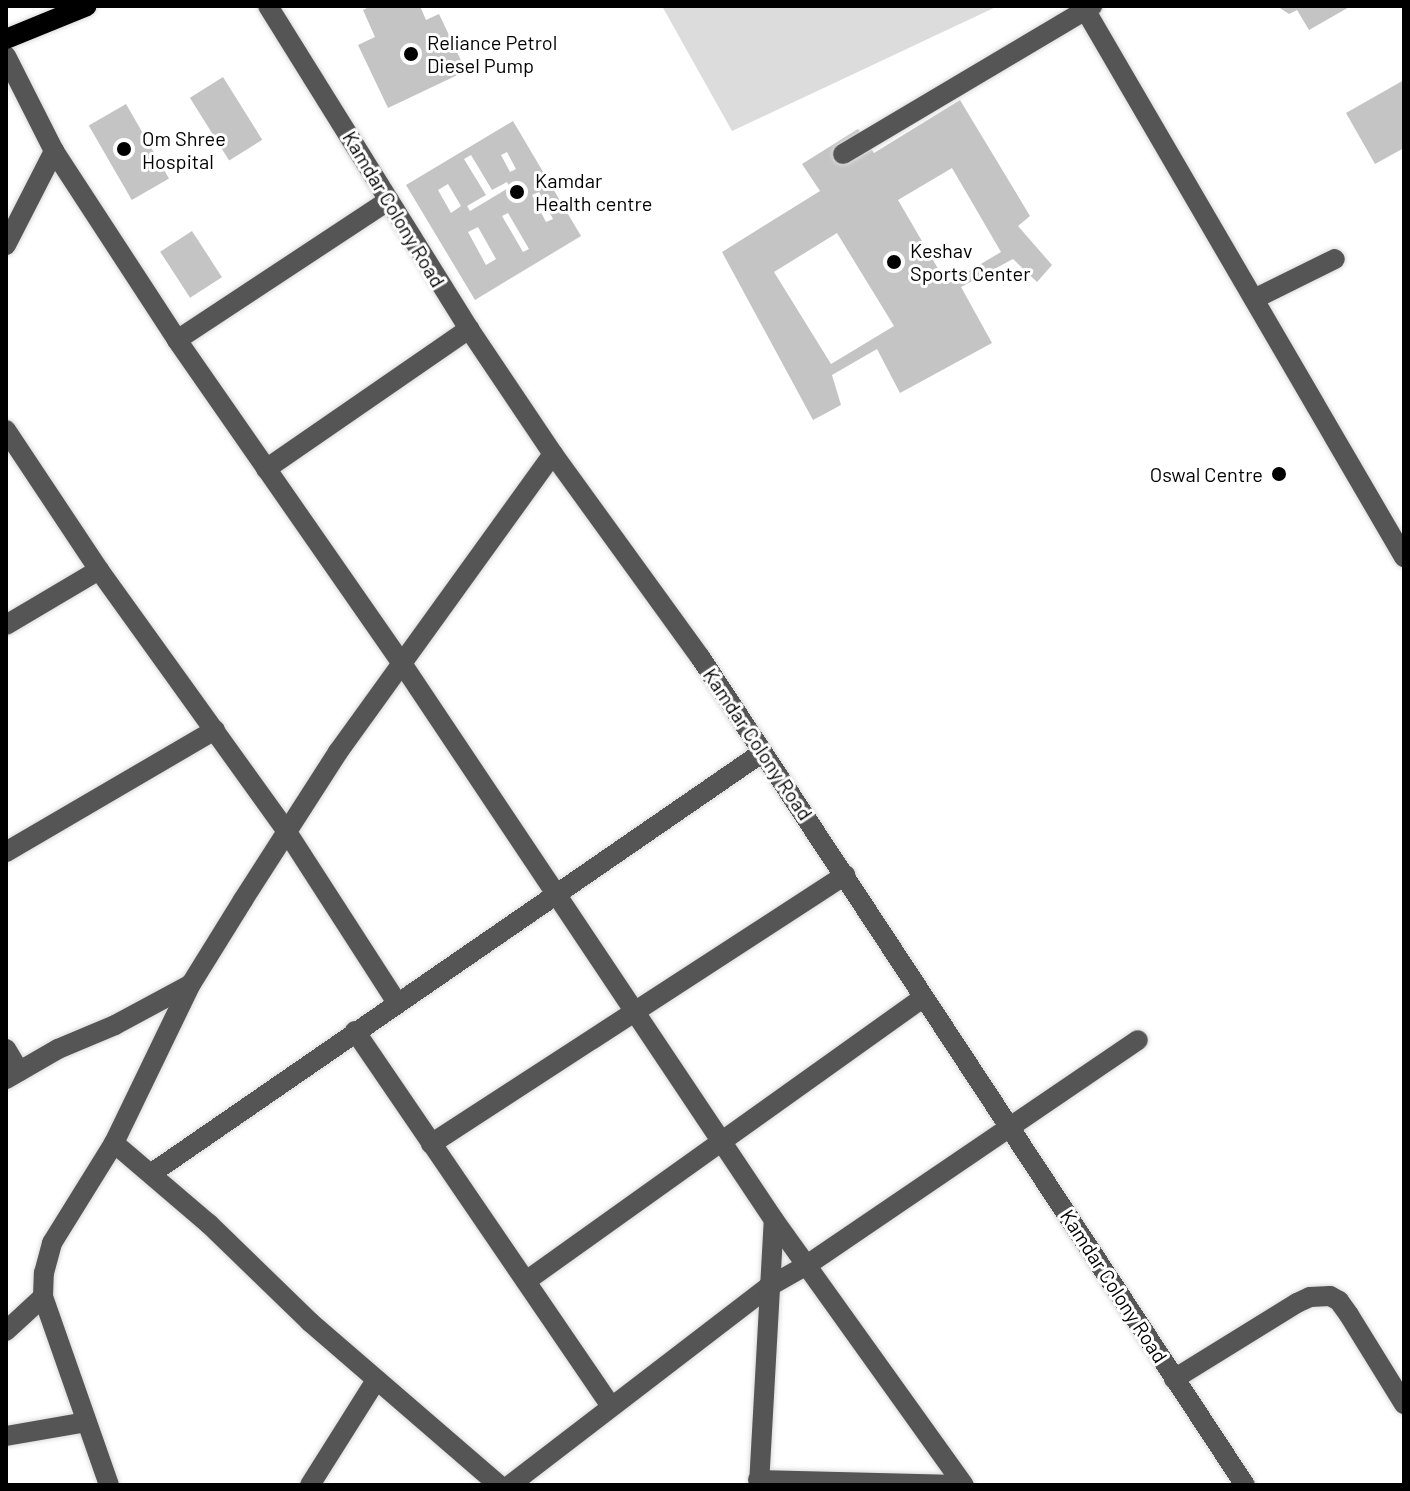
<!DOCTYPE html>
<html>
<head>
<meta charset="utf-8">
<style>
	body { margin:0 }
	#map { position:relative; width:1410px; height:1491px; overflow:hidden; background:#fff; font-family:Barlow,sans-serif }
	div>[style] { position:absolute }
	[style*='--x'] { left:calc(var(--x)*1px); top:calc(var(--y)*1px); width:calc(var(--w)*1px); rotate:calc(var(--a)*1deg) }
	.green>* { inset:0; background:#dcdcdc }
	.building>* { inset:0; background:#c4c4c4; transform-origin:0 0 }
	.roads { filter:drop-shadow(0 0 2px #dbdbdb) drop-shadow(0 0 2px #dbdbdb) }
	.minor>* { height:20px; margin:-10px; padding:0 10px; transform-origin:10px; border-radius:10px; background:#555 }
	.major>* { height:20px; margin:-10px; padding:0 10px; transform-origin:10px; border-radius:10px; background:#000 }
	.dots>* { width:22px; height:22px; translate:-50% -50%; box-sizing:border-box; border:4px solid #fff; border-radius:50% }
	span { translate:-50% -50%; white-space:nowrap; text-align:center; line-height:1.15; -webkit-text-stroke:6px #fff; paint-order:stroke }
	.poi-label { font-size:20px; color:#000 }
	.left { translate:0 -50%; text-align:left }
	.right { translate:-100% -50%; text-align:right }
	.street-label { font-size:20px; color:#000 }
	.frame { position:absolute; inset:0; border:8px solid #000; pointer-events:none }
</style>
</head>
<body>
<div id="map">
	<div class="green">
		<div style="clip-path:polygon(662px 6px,998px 6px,732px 131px)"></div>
	</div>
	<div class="building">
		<div style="clip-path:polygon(371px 6px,420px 6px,426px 20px,439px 14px,466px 71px,388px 108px,358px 45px,375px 37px,363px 10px)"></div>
		<div style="clip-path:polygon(1277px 6px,1351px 6px,1309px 30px,1297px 10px,1289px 14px)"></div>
		<div style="left:223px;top:77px;width:74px;height:39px;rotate:58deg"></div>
		<div style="clip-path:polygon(1404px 80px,1404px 148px,1375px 164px,1346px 113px)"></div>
		<div style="clip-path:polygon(evenodd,960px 100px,1030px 216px,1018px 226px,1052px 265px,1037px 282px,1013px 259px,961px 287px,992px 343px,900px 393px,877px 349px,832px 375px,841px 405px,813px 420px,722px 252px,820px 191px,802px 164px,858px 129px,874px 153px,960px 100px,952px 168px,1001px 252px,947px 284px,898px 200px,952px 168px,960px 100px,837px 233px,894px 326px,831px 364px,774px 272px,837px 233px)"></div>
		<div style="left:126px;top:104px;width:86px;height:43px;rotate:60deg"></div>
		<div style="clip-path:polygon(evenodd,513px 121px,581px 236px,475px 300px,406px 185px,513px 121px,507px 152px,516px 169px,510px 172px,501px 155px,507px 152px,513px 121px,471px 155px,492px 190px,507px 182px,510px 187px,470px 211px,467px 206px,486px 195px,464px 159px,471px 155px,513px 121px,448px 184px,461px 206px,451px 213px,438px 190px,448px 184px,513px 121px,539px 192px,553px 219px,546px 222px,532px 195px,539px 192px,513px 121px,508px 213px,529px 249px,523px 252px,502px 216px,508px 213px,513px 121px,478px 227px,496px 259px,486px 265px,468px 232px,478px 227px)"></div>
		<div style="left:192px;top:231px;width:55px;height:38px;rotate:57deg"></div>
	</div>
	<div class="roads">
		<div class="minor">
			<div style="--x:268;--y:6;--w:380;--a:58.1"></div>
			<div style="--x:469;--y:329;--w:151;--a:56.1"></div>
			<div style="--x:553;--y:454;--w:251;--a:54.1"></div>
			<div style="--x:700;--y:657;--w:991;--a:56.65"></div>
			<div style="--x:1083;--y:6;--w:638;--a:59.78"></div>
			<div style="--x:6;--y:56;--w:106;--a:63.2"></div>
			<div style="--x:54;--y:151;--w:225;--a:56.9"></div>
			<div style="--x:177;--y:340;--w:392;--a:55.2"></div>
			<div style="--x:401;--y:662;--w:671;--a:56.24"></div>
			<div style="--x:774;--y:1220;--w:326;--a:54.4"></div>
			<div style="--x:843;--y:154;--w:290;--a:-30.7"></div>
			<div style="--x:6;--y:245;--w:106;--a:-62.9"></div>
			<div style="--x:1254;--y:299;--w:90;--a:-26.3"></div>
			<div style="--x:177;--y:340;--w:254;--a:-33.4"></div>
			<div style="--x:6;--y:430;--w:168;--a:56.4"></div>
			<div style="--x:99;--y:570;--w:322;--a:54.3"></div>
			<div style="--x:287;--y:832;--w:203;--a:57.2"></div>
			<div style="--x:266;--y:469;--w:247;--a:-34.6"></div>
			<div style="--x:6;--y:625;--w:108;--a:-30.6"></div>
			<div style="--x:6;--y:852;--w:242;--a:-30.3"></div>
			<div style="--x:355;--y:1031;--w:454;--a:55.7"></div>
			<div style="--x:6;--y:1049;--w:26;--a:59"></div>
			<div style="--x:6;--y:1079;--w:60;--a:-30"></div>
			<div style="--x:58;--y:1049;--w:62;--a:-22.8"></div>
			<div style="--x:115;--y:1025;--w:86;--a:-28.3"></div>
			<div style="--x:114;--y:1143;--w:125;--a:40.5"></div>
			<div style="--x:209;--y:1224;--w:141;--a:44.1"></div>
			<div style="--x:310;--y:1322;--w:250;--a:40.8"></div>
			<div style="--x:431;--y:1144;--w:494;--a:-33"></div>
			<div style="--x:152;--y:1173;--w:738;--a:-34.57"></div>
			<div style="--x:526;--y:1281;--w:486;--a:-35.5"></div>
			<div style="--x:6;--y:1331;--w:50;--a:-42.6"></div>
			<div style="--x:1174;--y:1379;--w:145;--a:-31.7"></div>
			<div style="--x:1297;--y:1303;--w:14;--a:-25"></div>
			<div style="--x:1310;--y:1297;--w:20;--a:-3"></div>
			<div style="--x:1330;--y:1296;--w:10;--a:29"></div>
			<div style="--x:1339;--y:1301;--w:17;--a:54"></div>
			<div style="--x:1349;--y:1315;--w:105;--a:58.3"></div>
			<div style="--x:6;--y:1436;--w:81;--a:-9.9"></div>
			<div style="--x:758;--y:1480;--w:200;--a:1.4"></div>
			<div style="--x:109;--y:1485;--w:199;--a:-109.3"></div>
			<div style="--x:43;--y:1297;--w:24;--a:-88"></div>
			<div style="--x:44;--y:1273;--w:31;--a:-75"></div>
			<div style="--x:52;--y:1243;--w:118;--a:-58.2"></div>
			<div style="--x:114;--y:1143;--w:177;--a:-64.2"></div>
			<div style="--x:191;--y:984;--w:99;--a:-58.2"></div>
			<div style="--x:243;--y:900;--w:176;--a:-57.3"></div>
			<div style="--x:338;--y:752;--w:367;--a:-54.2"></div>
			<div style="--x:310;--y:1485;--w:124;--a:-57.8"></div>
			<div style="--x:510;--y:1485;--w:325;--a:-37.5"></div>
			<div style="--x:768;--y:1287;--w:45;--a:-29.4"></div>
			<div style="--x:807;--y:1265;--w:400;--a:-34.2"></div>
			<div style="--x:759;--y:1485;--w:265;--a:-86.8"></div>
		</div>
		<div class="major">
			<div style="--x:6;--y:39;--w:87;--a:-22.2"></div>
		</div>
	</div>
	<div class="dots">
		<div style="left:411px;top:54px;background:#000"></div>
		<div style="left:124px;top:149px;background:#000"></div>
		<div style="left:517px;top:192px;background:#000"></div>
		<div style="left:894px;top:262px;background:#000"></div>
		<div style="left:1279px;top:474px;background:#000"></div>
	</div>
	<div class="poi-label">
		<span class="left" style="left:427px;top:54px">Reliance Petrol<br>Diesel Pump</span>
		<span class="left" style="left:142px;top:150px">Om Shree<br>Hospital</span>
		<span class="left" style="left:535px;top:192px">Kamdar<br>Health centre</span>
		<span class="left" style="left:910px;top:262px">Keshav<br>Sports Center</span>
		<span class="right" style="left:1263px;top:474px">Oswal Centre</span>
	</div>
	<div class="street-label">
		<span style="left:394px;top:209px;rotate:59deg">Kamdar Colony Road</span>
		<span style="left:758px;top:744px;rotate:56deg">Kamdar Colony Road</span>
		<span style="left:1114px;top:1286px;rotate:57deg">Kamdar Colony Road</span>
	</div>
	<div class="frame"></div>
</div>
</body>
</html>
